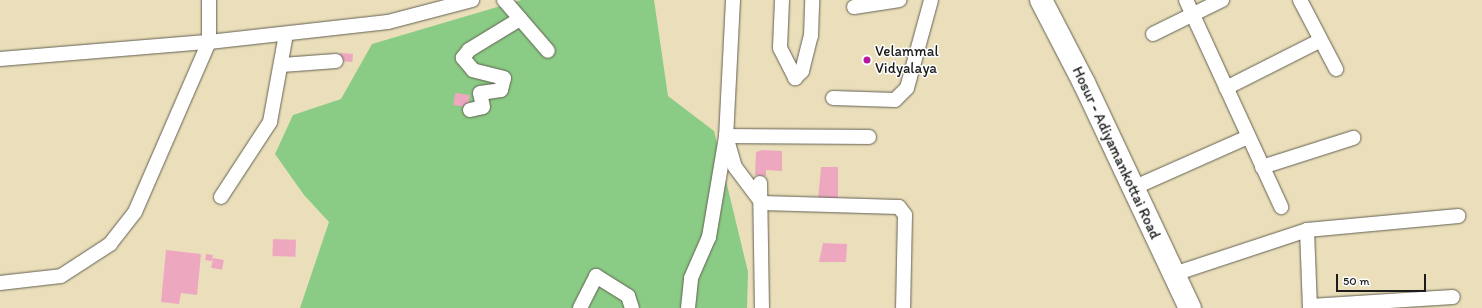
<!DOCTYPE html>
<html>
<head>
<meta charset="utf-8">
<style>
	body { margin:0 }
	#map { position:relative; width:1482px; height:308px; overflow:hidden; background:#eadfba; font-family:Itim,sans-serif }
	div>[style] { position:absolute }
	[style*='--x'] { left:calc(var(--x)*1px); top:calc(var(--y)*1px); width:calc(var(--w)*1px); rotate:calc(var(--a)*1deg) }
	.green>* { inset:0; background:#8acc85 }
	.building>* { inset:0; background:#eda8c0; transform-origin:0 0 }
	.roads { filter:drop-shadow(0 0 1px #646053) drop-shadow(0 0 1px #646053) }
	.minor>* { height:14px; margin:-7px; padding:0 7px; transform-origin:7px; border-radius:7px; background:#fff }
	.trunk>* { height:22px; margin:-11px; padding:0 11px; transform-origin:11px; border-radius:11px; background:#fff }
	.dots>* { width:11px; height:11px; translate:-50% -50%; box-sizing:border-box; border:2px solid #fff; border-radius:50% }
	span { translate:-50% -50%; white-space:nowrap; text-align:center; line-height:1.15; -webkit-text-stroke:3px #fff; paint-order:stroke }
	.poi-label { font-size:15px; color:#1c1c1c }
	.left { translate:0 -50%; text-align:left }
	.street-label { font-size:15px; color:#1c1c1c }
	.scale { position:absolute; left:1336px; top:274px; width:90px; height:18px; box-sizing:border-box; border:2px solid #1c1c1c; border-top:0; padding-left:5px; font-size:12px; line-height:14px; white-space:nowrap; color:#1c1c1c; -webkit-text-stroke:3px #fff; paint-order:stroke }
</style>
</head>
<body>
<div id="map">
	<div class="green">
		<div style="clip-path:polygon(521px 0,654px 0,668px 96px,714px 131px,748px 272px,747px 308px,300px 308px,329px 222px,304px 195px,275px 154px,293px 115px,341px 99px,372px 44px)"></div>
	</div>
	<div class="building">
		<div style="left:340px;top:53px;width:13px;height:8px;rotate:4deg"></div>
		<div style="left:455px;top:93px;width:15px;height:12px;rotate:8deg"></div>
		<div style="clip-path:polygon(762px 150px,782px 151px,782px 171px,766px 170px,766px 176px,755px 175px,756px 152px)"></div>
		<div style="clip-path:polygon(821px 167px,838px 167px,838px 199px,818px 199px)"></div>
		<div style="left:273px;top:239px;width:23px;height:17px;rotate:2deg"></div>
		<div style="clip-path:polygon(823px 243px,847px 244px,846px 262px,819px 262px)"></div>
		<div style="clip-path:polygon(166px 250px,201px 254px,197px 295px,181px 293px,179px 304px,161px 302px)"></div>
		<div style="left:206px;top:254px;width:7px;height:6px;rotate:8deg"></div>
		<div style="left:213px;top:258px;width:11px;height:10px;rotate:10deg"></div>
	</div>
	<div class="roads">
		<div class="minor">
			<div style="--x:504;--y:0;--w:67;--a:49.2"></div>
			<div style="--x:733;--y:0;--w:136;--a:92.9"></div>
			<div style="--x:726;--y:136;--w:32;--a:74"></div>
			<div style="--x:735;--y:167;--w:45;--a:53.1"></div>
			<div style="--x:762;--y:203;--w:137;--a:1.7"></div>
			<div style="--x:899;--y:207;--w:10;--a:53"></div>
			<div style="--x:905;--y:215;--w:93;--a:91.2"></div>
			<div style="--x:782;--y:0;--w:48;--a:92.4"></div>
			<div style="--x:780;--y:48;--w:34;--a:63"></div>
			<div style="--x:795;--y:78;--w:10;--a:-45"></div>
			<div style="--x:802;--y:71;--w:36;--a:-76"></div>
			<div style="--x:811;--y:36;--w:36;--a:-88"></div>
			<div style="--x:1186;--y:0;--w:228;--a:65.3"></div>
			<div style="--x:1300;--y:0;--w:78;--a:62.4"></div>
			<div style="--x:854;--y:7;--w:46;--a:-8.8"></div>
			<div style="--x:1153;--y:34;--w:77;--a:-26.2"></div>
			<div style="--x:0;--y:59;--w:210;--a:-4.7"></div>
			<div style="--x:209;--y:42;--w:180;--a:-6.4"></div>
			<div style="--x:388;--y:22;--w:87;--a:-14.7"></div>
			<div style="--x:282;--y:65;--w:54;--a:-4.2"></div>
			<div style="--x:1226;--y:88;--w:106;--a:-26.8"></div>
			<div style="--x:833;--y:98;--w:62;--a:1.8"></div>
			<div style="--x:895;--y:100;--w:17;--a:-45"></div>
			<div style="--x:907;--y:88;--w:91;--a:-74.7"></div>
			<div style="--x:470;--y:110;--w:13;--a:-13"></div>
			<div style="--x:483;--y:107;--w:14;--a:-102"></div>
			<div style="--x:480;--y:93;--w:21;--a:-8"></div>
			<div style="--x:501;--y:90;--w:12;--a:-76"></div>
			<div style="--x:504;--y:78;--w:32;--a:-166"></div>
			<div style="--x:473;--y:70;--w:16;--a:-130"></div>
			<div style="--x:463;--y:58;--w:10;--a:-53"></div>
			<div style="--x:469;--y:50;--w:60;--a:-31.3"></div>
			<div style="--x:1262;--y:167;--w:96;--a:-17.7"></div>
			<div style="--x:760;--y:183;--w:125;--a:89.1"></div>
			<div style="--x:1133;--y:188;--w:126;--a:-23.9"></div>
			<div style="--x:221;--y:197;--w:90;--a:-56.8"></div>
			<div style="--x:270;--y:122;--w:89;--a:-79.7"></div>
			<div style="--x:1307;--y:230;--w:152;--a:-5.3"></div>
			<div style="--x:1174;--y:274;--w:140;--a:-18.3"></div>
			<div style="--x:1307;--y:230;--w:78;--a:87.8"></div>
			<div style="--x:0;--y:283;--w:61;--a:-6.5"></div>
			<div style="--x:61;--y:276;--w:59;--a:-33.1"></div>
			<div style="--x:110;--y:244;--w:41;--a:-52"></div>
			<div style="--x:135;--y:212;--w:185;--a:-66.5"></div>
			<div style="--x:209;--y:42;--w:42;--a:-90"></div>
			<div style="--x:1310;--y:306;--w:143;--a:-3.6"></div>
			<div style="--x:580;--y:308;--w:36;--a:-63"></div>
			<div style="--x:596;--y:276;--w:38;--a:32"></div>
			<div style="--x:628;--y:296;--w:13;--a:72"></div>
			<div style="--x:688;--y:308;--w:30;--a:-84"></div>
			<div style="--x:691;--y:278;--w:45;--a:-66.3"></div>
			<div style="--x:709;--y:237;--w:102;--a:-80.4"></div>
			<div style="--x:726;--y:136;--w:143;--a:0.4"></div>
		</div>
		<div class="trunk">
			<div style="--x:1041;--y:0;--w:93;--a:62.6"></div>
			<div style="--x:1084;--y:83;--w:249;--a:64.8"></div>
		</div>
	</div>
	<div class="dots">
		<div style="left:867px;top:60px;background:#b5179e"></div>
	</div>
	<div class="poi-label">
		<span class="left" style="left:875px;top:60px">Velammal<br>Vidyalaya</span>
	</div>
	<div class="street-label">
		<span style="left:1116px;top:153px;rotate:65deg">Hosur - Adiyamankottai Road</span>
	</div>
	<div class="scale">50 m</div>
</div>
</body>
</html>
